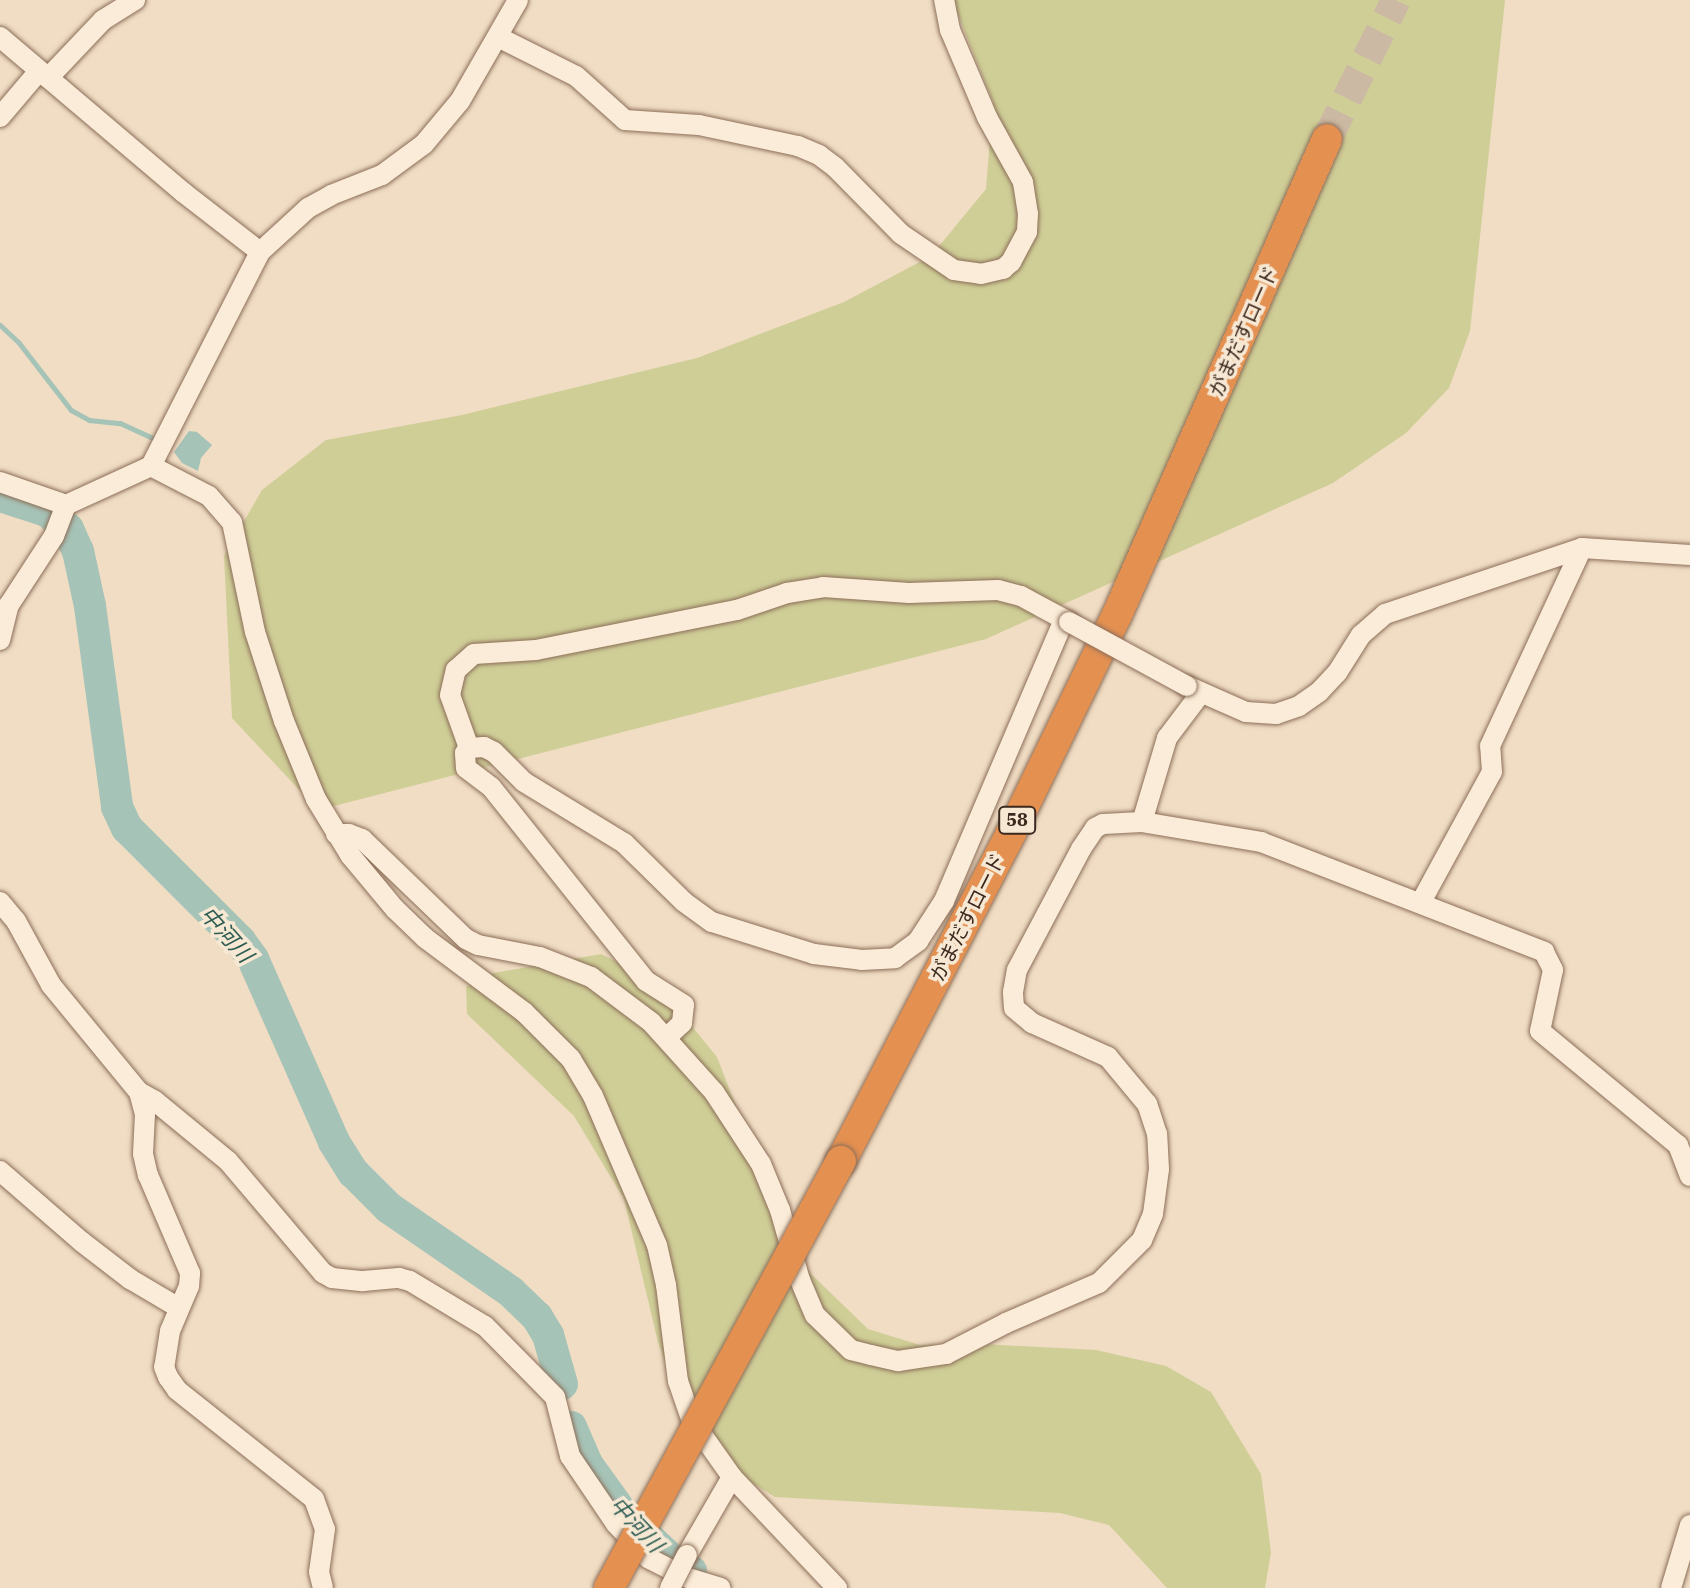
<!DOCTYPE html>
<html>
<head>
<meta charset="utf-8">
<style>
	body { margin:0 }
	#map { position:relative; width:1690px; height:1588px; overflow:hidden; background:#f0ddc4; font-family:"IBM Plex Serif","Noto Sans JP",serif }
	div>[style] { position:absolute }
	[style*='--x'] { left:calc(var(--x)*1px); top:calc(var(--y)*1px); width:calc(var(--w)*1px); rotate:calc(var(--a)*1deg) }
	.green>* { inset:0; background:#cfce97 }
	.water>* { inset:0; background:#a6c3b7 }
	.stream>* { height:5px; margin:-2.5px; padding:0 2.5px; transform-origin:2.5px; border-radius:2.5px; background:#a6c3b7 }
	.river>* { height:32px; margin:-16px; padding:0 16px; transform-origin:16px; border-radius:16px; background:#a6c3b7 }
	.highway-tunnel>* { height:30px; margin-top:-15px; transform-origin:0; background:repeating-linear-gradient(90deg,#ccb9a3 0 30px,transparent 0 45px) }
	.roads { filter:drop-shadow(0 0 2px #8c6e59) drop-shadow(0 0 2px #8c6e59) }
	.minor>* { height:20px; margin:-10px; padding:0 10px; transform-origin:10px; border-radius:10px; background:#faecd8 }
	.highway>* { height:30px; margin:-15px; padding:0 15px; transform-origin:15px; border-radius:15px; background:#e39051 }
	.bridges { filter:drop-shadow(0 0 2px #8c6e59) drop-shadow(0 0 2px #8c6e59) }
	.minor-bridge>* { height:20px; margin:-10px; padding:0 10px; transform-origin:10px; border-radius:10px; background:#faecd8 }
	.highway-bridge>* { height:30px; margin:-15px; padding:0 15px; transform-origin:15px; border-radius:15px; background:#e39051 }
	span { translate:-50% -50%; white-space:nowrap; text-align:center; line-height:1.15; -webkit-text-stroke:7px #f7e8d4; paint-order:stroke }
	.shield-label span { padding:2px 6px; background:#f7e8d4; border:2px solid; border-radius:6px; -webkit-text-stroke-width:0 }
	.shield-label { font-size:18px; color:#3b281e; font-weight:700 }
	.street-label { font-size:20px; color:#3b281e }
	.water-label { font-size:22px; color:#2d5c53; font-style:italic }
</style>
</head>
<body>
<div id="map">
	<div class="green">
		<div style="clip-path:polygon(952px 0,1505px 0,1470px 331px,1449px 388px,1406px 433px,1333px 483px,986px 639px,326px 808px,304px 795px,232px 718px,224px 556px,262px 490px,326px 440px,462px 415px,697px 358px,844px 302px,931px 256px,986px 189px,993px 102px)"></div>
		<div style="clip-path:polygon(601px 954px,636px 971px,681px 1013px,717px 1057px,759px 1165px,810px 1273px,868px 1329px,920px 1345px,982px 1344px,1096px 1350px,1166px 1366px,1211px 1392px,1261px 1474px,1271px 1552px,1265px 1588px,1167px 1588px,1109px 1525px,1060px 1513px,775px 1497px,722px 1464px,686px 1420px,658px 1342px,624px 1199px,574px 1116px,467px 1014px,466px 987px,488px 974px)"></div>
	</div>
	<div class="water">
		<div style="clip-path:polygon(189px 431px,197px 432px,212px 445px,201px 458px,198px 471px,182px 463px,174px 452px)"></div>
	</div>
	<div class="stream">
		<div style="--x:0;--y:325;--w:26;--a:43"></div>
		<div style="--x:19;--y:343;--w:85;--a:52.2"></div>
		<div style="--x:71;--y:410;--w:21;--a:29"></div>
		<div style="--x:89;--y:420;--w:31;--a:6"></div>
		<div style="--x:120;--y:423;--w:41;--a:24.7"></div>
	</div>
	<div class="river">
		<div style="--x:0;--y:496;--w:49;--a:17.7"></div>
		<div style="--x:47;--y:511;--w:28;--a:41"></div>
		<div style="--x:68;--y:529;--w:24;--a:66"></div>
		<div style="--x:78;--y:551;--w:56;--a:77.7"></div>
		<div style="--x:90;--y:606;--w:203;--a:82.3"></div>
		<div style="--x:117;--y:807;--w:23;--a:65"></div>
		<div style="--x:127;--y:828;--w:160;--a:45"></div>
		<div style="--x:240;--y:941;--w:22;--a:54"></div>
		<div style="--x:253;--y:959;--w:200;--a:66.1"></div>
		<div style="--x:334;--y:1142;--w:36;--a:58"></div>
		<div style="--x:353;--y:1172;--w:51;--a:45"></div>
		<div style="--x:389;--y:1208;--w:148;--a:34.5"></div>
		<div style="--x:511;--y:1292;--w:36;--a:44"></div>
		<div style="--x:537;--y:1317;--w:21;--a:59"></div>
		<div style="--x:548;--y:1335;--w:51;--a:74.1"></div>
		<div style="--x:571;--y:1427;--w:40;--a:66.6"></div>
		<div style="--x:587;--y:1464;--w:62;--a:54.2"></div>
		<div style="--x:623;--y:1514;--w:67;--a:43.2"></div>
		<div style="--x:672;--y:1560;--w:22;--a:30"></div>
	</div>
	<div class="highway-tunnel">
		<div style="--x:1327;--y:139;--w:155;--a:-63.6"></div>
	</div>
	<div class="roads">
		<div class="minor">
			<div style="--x:0;--y:37;--w:241;--a:40.3"></div>
			<div style="--x:184;--y:193;--w:96;--a:37.8"></div>
			<div style="--x:498;--y:37;--w:87;--a:26.6"></div>
			<div style="--x:576;--y:76;--w:66;--a:41.9"></div>
			<div style="--x:625;--y:120;--w:74;--a:3.9"></div>
			<div style="--x:699;--y:125;--w:101;--a:12"></div>
			<div style="--x:798;--y:146;--w:23;--a:23"></div>
			<div style="--x:819;--y:155;--w:20;--a:37"></div>
			<div style="--x:835;--y:167;--w:94;--a:45.4"></div>
			<div style="--x:901;--y:234;--w:64;--a:34.2"></div>
			<div style="--x:954;--y:270;--w:27;--a:8"></div>
			<div style="--x:981;--y:274;--w:23;--a:-13"></div>
			<div style="--x:1003;--y:269;--w:11;--a:-41"></div>
			<div style="--x:1011;--y:262;--w:34;--a:-62"></div>
			<div style="--x:1027;--y:232;--w:18;--a:-87"></div>
			<div style="--x:1028;--y:214;--w:32;--a:-99"></div>
			<div style="--x:1023;--y:182;--w:74;--a:-119"></div>
			<div style="--x:987;--y:117;--w:95;--a:-113"></div>
			<div style="--x:950;--y:30;--w:31;--a:-101"></div>
			<div style="--x:48;--y:78;--w:80;--a:-46.5"></div>
			<div style="--x:103;--y:20;--w:38;--a:-32"></div>
			<div style="--x:0;--y:117;--w:60;--a:-49.7"></div>
			<div style="--x:151;--y:466;--w:65;--a:27.3"></div>
			<div style="--x:209;--y:496;--w:35;--a:49"></div>
			<div style="--x:232;--y:522;--w:112;--a:78.2"></div>
			<div style="--x:255;--y:632;--w:94;--a:72"></div>
			<div style="--x:284;--y:721;--w:84;--a:67.7"></div>
			<div style="--x:316;--y:799;--w:66;--a:58.7"></div>
			<div style="--x:350;--y:855;--w:70;--a:50.2"></div>
			<div style="--x:395;--y:909;--w:42;--a:44"></div>
			<div style="--x:425;--y:938;--w:124;--a:36.8"></div>
			<div style="--x:524;--y:1012;--w:66;--a:45"></div>
			<div style="--x:571;--y:1059;--w:43;--a:59.3"></div>
			<div style="--x:593;--y:1096;--w:162;--a:66.8"></div>
			<div style="--x:657;--y:1245;--w:41;--a:77.3"></div>
			<div style="--x:666;--y:1285;--w:97;--a:82.9"></div>
			<div style="--x:678;--y:1381;--w:40;--a:71.1"></div>
			<div style="--x:691;--y:1419;--w:71;--a:54.7"></div>
			<div style="--x:732;--y:1477;--w:153;--a:46.6"></div>
			<div style="--x:0;--y:482;--w:70;--a:19.2"></div>
			<div style="--x:66;--y:505;--w:94;--a:-24.6"></div>
			<div style="--x:151;--y:466;--w:240;--a:-63"></div>
			<div style="--x:260;--y:252;--w:65;--a:-42.5"></div>
			<div style="--x:308;--y:208;--w:26;--a:-29"></div>
			<div style="--x:331;--y:195;--w:55;--a:-21.4"></div>
			<div style="--x:382;--y:175;--w:52;--a:-36.4"></div>
			<div style="--x:424;--y:144;--w:56;--a:-50.1"></div>
			<div style="--x:460;--y:101;--w:116;--a:-60.1"></div>
			<div style="--x:0;--y:640;--w:36;--a:-76"></div>
			<div style="--x:9;--y:605;--w:82;--a:-56.9"></div>
			<div style="--x:54;--y:536;--w:33;--a:-69"></div>
			<div style="--x:1187;--y:686;--w:64;--a:23.8"></div>
			<div style="--x:1246;--y:712;--w:30;--a:4"></div>
			<div style="--x:1276;--y:714;--w:24;--a:-19"></div>
			<div style="--x:1299;--y:706;--w:24;--a:-35"></div>
			<div style="--x:1319;--y:692;--w:26;--a:-47"></div>
			<div style="--x:1337;--y:673;--w:45;--a:-57.7"></div>
			<div style="--x:1361;--y:635;--w:32;--a:-41"></div>
			<div style="--x:1385;--y:614;--w:208;--a:-18.5"></div>
			<div style="--x:1582;--y:548;--w:108;--a:3.7"></div>
			<div style="--x:469;--y:748;--w:56;--a:-109.7"></div>
			<div style="--x:450;--y:695;--w:26;--a:-77"></div>
			<div style="--x:456;--y:670;--w:24;--a:-42"></div>
			<div style="--x:474;--y:654;--w:62;--a:-3.7"></div>
			<div style="--x:536;--y:650;--w:205;--a:-11.3"></div>
			<div style="--x:737;--y:610;--w:53;--a:-18.8"></div>
			<div style="--x:787;--y:593;--w:36;--a:-9"></div>
			<div style="--x:823;--y:587;--w:86;--a:4"></div>
			<div style="--x:909;--y:593;--w:89;--a:-1.9"></div>
			<div style="--x:998;--y:590;--w:24;--a:15"></div>
			<div style="--x:1021;--y:596;--w:55;--a:28.4"></div>
			<div style="--x:1142;--y:822;--w:88;--a:-73.4"></div>
			<div style="--x:1167;--y:738;--w:56;--a:-52.9"></div>
			<div style="--x:336;--y:834;--w:13;--a:0"></div>
			<div style="--x:349;--y:834;--w:14;--a:21"></div>
			<div style="--x:362;--y:839;--w:144;--a:43.9"></div>
			<div style="--x:466;--y:939;--w:13;--a:27"></div>
			<div style="--x:478;--y:945;--w:63;--a:11"></div>
			<div style="--x:540;--y:957;--w:55;--a:21.4"></div>
			<div style="--x:591;--y:977;--w:75;--a:36.9"></div>
			<div style="--x:651;--y:1022;--w:94;--a:48"></div>
			<div style="--x:714;--y:1092;--w:86;--a:56.9"></div>
			<div style="--x:761;--y:1164;--w:50;--a:67.6"></div>
			<div style="--x:780;--y:1210;--w:73;--a:74.1"></div>
			<div style="--x:800;--y:1280;--w:38;--a:67"></div>
			<div style="--x:815;--y:1315;--w:50;--a:44.2"></div>
			<div style="--x:851;--y:1350;--w:21;--a:14"></div>
			<div style="--x:871;--y:1355;--w:28;--a:13"></div>
			<div style="--x:898;--y:1361;--w:49;--a:-8.3"></div>
			<div style="--x:946;--y:1354;--w:68;--a:-27.3"></div>
			<div style="--x:1006;--y:1323;--w:101;--a:-23.3"></div>
			<div style="--x:1099;--y:1283;--w:61;--a:-45"></div>
			<div style="--x:1142;--y:1240;--w:28;--a:-67"></div>
			<div style="--x:1153;--y:1214;--w:45;--a:-82.4"></div>
			<div style="--x:1159;--y:1169;--w:35;--a:-93"></div>
			<div style="--x:1157;--y:1134;--w:32;--a:-108"></div>
			<div style="--x:1147;--y:1104;--w:61;--a:-129.7"></div>
			<div style="--x:1108;--y:1057;--w:83;--a:-155.9"></div>
			<div style="--x:1032;--y:1023;--w:23;--a:-140"></div>
			<div style="--x:1014;--y:1008;--w:16;--a:-94"></div>
			<div style="--x:1013;--y:992;--w:22;--a:-80"></div>
			<div style="--x:1017;--y:970;--w:137;--a:-62.1"></div>
			<div style="--x:1081;--y:849;--w:25;--a:-56"></div>
			<div style="--x:1095;--y:828;--w:9;--a:-27"></div>
			<div style="--x:1103;--y:824;--w:39;--a:-3"></div>
			<div style="--x:1142;--y:822;--w:121;--a:9.5"></div>
			<div style="--x:1261;--y:842;--w:304;--a:21.2"></div>
			<div style="--x:1544;--y:952;--w:20;--a:63"></div>
			<div style="--x:1553;--y:970;--w:62;--a:102"></div>
			<div style="--x:1540;--y:1031;--w:179;--a:39.6"></div>
			<div style="--x:1678;--y:1145;--w:33;--a:69"></div>
			<div style="--x:0;--y:902;--w:25;--a:50"></div>
			<div style="--x:16;--y:921;--w:73;--a:61.3"></div>
			<div style="--x:51;--y:985;--w:139;--a:50.6"></div>
			<div style="--x:139;--y:1092;--w:23;--a:75"></div>
			<div style="--x:145;--y:1114;--w:40;--a:92.9"></div>
			<div style="--x:143;--y:1154;--w:22;--a:77"></div>
			<div style="--x:148;--y:1175;--w:107;--a:66.8"></div>
			<div style="--x:190;--y:1273;--w:13;--a:94"></div>
			<div style="--x:189;--y:1286;--w:49;--a:112.9"></div>
			<div style="--x:170;--y:1331;--w:36;--a:99"></div>
			<div style="--x:164;--y:1367;--w:11;--a:68"></div>
			<div style="--x:168;--y:1377;--w:16;--a:55"></div>
			<div style="--x:177;--y:1390;--w:175;--a:38.5"></div>
			<div style="--x:314;--y:1499;--w:32;--a:70"></div>
			<div style="--x:325;--y:1529;--w:43;--a:97.9"></div>
			<div style="--x:319;--y:1572;--w:16;--a:76"></div>
			<div style="--x:1421;--y:902;--w:148;--a:-61.4"></div>
			<div style="--x:1492;--y:772;--w:26;--a:-94"></div>
			<div style="--x:1490;--y:746;--w:218;--a:-65.1"></div>
			<div style="--x:666;--y:1038;--w:22;--a:-43"></div>
			<div style="--x:682;--y:1023;--w:18;--a:-84"></div>
			<div style="--x:684;--y:1005;--w:45;--a:-147.7"></div>
			<div style="--x:646;--y:981;--w:248;--a:-128.6"></div>
			<div style="--x:491;--y:787;--w:31;--a:-143"></div>
			<div style="--x:466;--y:768;--w:15;--a:-94"></div>
			<div style="--x:465;--y:753;--w:6;--a:-51"></div>
			<div style="--x:469;--y:748;--w:15;--a:-4"></div>
			<div style="--x:484;--y:747;--w:11;--a:27"></div>
			<div style="--x:494;--y:752;--w:42;--a:45"></div>
			<div style="--x:524;--y:782;--w:117;--a:31.4"></div>
			<div style="--x:624;--y:843;--w:84;--a:44.5"></div>
			<div style="--x:684;--y:902;--w:34;--a:36"></div>
			<div style="--x:712;--y:922;--w:107;--a:17.4"></div>
			<div style="--x:814;--y:954;--w:48;--a:7.1"></div>
			<div style="--x:862;--y:960;--w:33;--a:-3"></div>
			<div style="--x:895;--y:958;--w:29;--a:-36"></div>
			<div style="--x:918;--y:941;--w:48;--a:-57"></div>
			<div style="--x:944;--y:901;--w:306;--a:-66.9"></div>
			<div style="--x:139;--y:1092;--w:18;--a:29"></div>
			<div style="--x:155;--y:1101;--w:94;--a:39.4"></div>
			<div style="--x:228;--y:1161;--w:147;--a:49.7"></div>
			<div style="--x:323;--y:1273;--w:10;--a:29"></div>
			<div style="--x:332;--y:1278;--w:31;--a:6"></div>
			<div style="--x:363;--y:1281;--w:36;--a:-5"></div>
			<div style="--x:399;--y:1278;--w:11;--a:15"></div>
			<div style="--x:410;--y:1281;--w:87;--a:31"></div>
			<div style="--x:485;--y:1326;--w:100;--a:45.4"></div>
			<div style="--x:555;--y:1397;--w:61;--a:75.7"></div>
			<div style="--x:570;--y:1456;--w:82;--a:55.9"></div>
			<div style="--x:616;--y:1524;--w:47;--a:46.7"></div>
			<div style="--x:648;--y:1558;--w:42;--a:27.2"></div>
			<div style="--x:685;--y:1577;--w:37;--a:17"></div>
			<div style="--x:0;--y:1171;--w:108;--a:40.9"></div>
			<div style="--x:82;--y:1242;--w:61;--a:37.6"></div>
			<div style="--x:130;--y:1279;--w:57;--a:30.6"></div>
			<div style="--x:687;--y:1555;--w:90;--a:-60"></div>
			<div style="--x:1671;--y:1588;--w:66;--a:-73.2"></div>
		</div>
		<div class="highway">
			<div style="--x:841;--y:1161;--w:369;--a:-62.6"></div>
			<div style="--x:1011;--y:833;--w:242;--a:-64.1"></div>
			<div style="--x:1117;--y:615;--w:520;--a:-66.19"></div>
		</div>
	</div>
	<div class="bridges">
		<div class="minor-bridge">
			<div style="--x:1069;--y:622;--w:134;--a:28.5"></div>
			<div style="--x:670;--y:1588;--w:37;--a:-63"></div>
		</div>
		<div class="highway-bridge">
			<div style="--x:609;--y:1588;--w:486;--a:-61.5"></div>
		</div>
	</div>
	<div class="shield-label">
		<span style="left:1017px;top:820px">58</span>
	</div>
	<div class="street-label">
		<span style="left:1243px;top:331px;rotate:-66deg">がまだすロード</span>
		<span style="left:967px;top:917px;rotate:-63deg">がまだすロード</span>
	</div>
	<div class="water-label">
		<span style="left:227px;top:934px;rotate:48deg">中河川</span>
		<span style="left:637px;top:1524px;rotate:47deg">中河川</span>
	</div>
</div>
</body>
</html>
